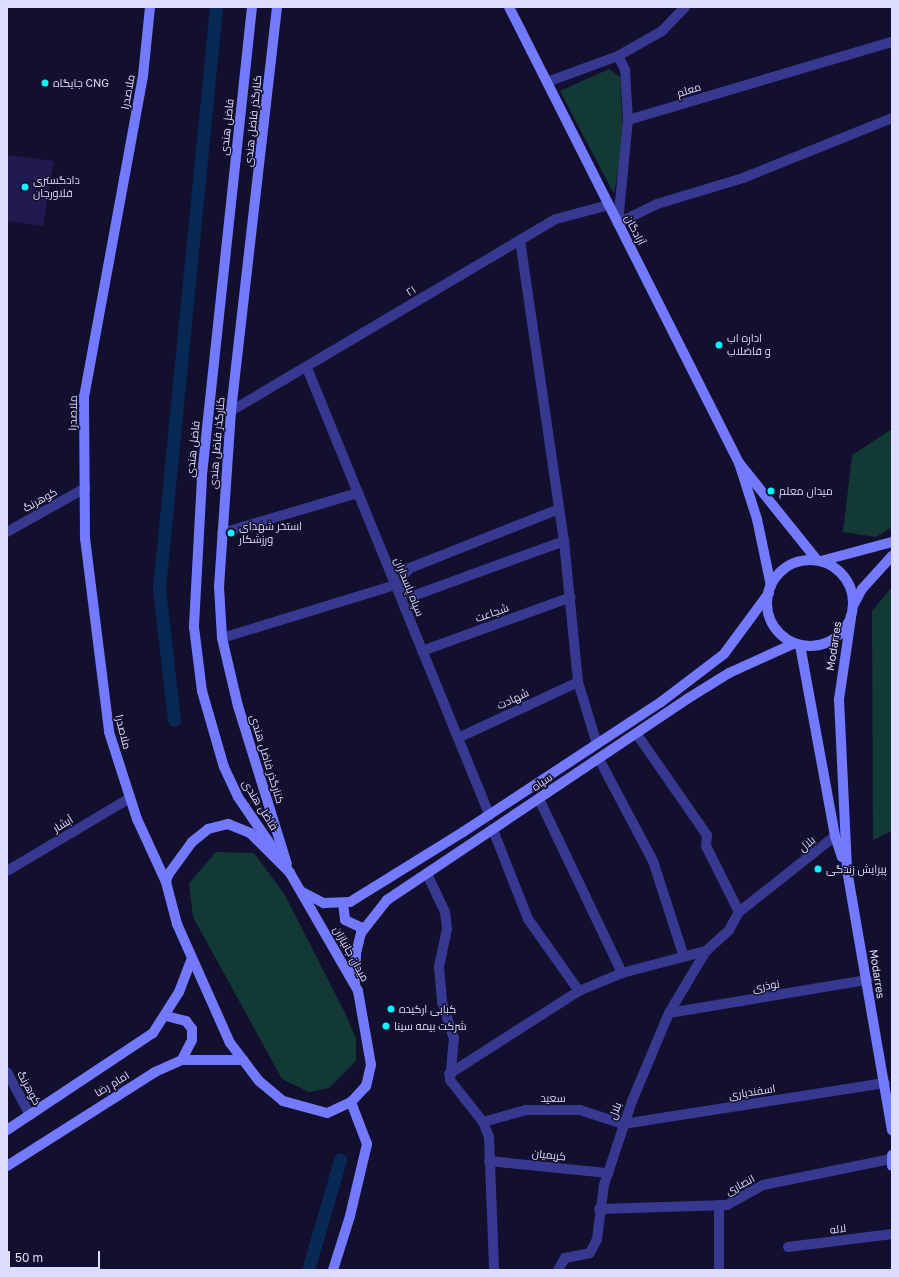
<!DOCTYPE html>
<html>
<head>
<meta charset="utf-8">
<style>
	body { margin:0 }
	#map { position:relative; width:899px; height:1277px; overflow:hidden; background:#130f2e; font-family:"Golos Text",Cairo,sans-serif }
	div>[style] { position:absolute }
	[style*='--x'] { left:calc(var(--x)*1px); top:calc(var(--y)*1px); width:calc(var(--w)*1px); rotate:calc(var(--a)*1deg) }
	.green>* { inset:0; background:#123935 }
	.canal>* { height:13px; margin:-6.5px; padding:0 6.5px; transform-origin:6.5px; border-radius:6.5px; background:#082954 }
	.building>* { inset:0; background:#211a51 }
	.minor>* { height:10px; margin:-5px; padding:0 5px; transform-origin:5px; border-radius:5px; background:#373991 }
	.secondary>* { height:10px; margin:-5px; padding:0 5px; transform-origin:5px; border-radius:5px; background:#737aff }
	.secondary>.ring { margin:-5px; padding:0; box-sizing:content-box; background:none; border:10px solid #737aff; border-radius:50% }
	.dots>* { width:11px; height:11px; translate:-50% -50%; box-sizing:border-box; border:2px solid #130f2e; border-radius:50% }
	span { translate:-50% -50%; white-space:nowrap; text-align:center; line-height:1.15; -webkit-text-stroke:3px #130f2e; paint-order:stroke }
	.poi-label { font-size:11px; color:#dedcff }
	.left { translate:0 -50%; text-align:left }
	.street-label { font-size:11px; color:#dedcff }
	.frame { position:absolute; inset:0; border:8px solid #dedcff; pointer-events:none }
	.scale { position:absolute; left:8px; top:1251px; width:92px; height:18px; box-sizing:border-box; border:2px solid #dedcff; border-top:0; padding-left:5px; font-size:12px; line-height:14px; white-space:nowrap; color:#dedcff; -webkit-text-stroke:3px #130f2e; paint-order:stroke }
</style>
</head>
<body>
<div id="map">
	<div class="green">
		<div style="clip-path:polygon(609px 69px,620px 77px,623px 140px,614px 194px,560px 91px)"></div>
		<div style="clip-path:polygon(892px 429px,892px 527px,876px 537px,843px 532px,852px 455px)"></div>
		<div style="clip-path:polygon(892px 587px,892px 831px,873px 840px,872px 611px)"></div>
		<div style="clip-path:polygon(216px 852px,254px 853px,285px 895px,345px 1013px,356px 1038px,356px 1061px,329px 1088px,309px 1092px,282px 1079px,193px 917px,189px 883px)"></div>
	</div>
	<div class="canal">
		<div style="--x:174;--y:720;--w:133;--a:-96.5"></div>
		<div style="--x:159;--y:588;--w:584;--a:-84.4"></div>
		<div style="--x:308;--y:1270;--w:115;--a:-73.8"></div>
	</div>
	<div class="building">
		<div style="clip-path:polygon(7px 155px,54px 161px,43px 226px,7px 221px)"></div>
	</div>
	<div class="minor">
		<div style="--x:618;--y:56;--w:51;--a:-29.6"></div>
		<div style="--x:662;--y:31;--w:33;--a:-46"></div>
		<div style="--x:547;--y:82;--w:76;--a:-20.1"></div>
		<div style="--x:618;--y:56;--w:16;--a:63"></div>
		<div style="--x:625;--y:70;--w:50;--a:86.6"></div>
		<div style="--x:628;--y:120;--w:275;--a:-16.5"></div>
		<div style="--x:618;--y:223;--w:43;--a:-26"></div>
		<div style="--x:657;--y:204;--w:90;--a:-16.8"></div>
		<div style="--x:743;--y:178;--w:161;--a:-21.9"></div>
		<div style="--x:618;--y:223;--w:103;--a:-84.5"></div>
		<div style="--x:520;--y:240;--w:304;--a:81.7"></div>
		<div style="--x:564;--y:541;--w:142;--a:84.3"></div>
		<div style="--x:578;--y:682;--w:65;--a:73"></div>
		<div style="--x:307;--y:368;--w:483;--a:67.8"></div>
		<div style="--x:231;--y:411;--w:377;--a:-30.6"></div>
		<div style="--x:556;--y:219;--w:55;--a:-14.8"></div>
		<div style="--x:7;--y:532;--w:90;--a:-29.4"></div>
		<div style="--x:222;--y:533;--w:142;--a:-16.4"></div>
		<div style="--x:395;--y:585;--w:21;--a:31"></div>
		<div style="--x:413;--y:596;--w:161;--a:-20"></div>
		<div style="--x:222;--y:638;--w:181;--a:-17"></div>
		<div style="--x:395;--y:585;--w:23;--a:-49"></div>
		<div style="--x:410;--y:568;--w:160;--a:-21.6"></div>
		<div style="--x:422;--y:651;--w:158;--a:-19.9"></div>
		<div style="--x:636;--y:733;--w:124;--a:55.2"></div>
		<div style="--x:707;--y:835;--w:11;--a:95"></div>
		<div style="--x:706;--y:846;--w:74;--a:63.4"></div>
		<div style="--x:458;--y:738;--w:132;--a:-25"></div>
		<div style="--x:599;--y:759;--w:115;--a:62.1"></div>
		<div style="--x:653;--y:861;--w:101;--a:72.1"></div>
		<div style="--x:539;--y:799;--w:193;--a:64.5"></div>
		<div style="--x:493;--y:830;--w:96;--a:68.5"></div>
		<div style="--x:528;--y:919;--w:88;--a:54.7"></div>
		<div style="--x:7;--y:871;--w:143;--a:-30.7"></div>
		<div style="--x:427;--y:874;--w:42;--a:64.7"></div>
		<div style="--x:445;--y:912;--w:17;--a:83"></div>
		<div style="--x:447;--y:929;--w:39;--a:102"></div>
		<div style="--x:439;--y:967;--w:35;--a:85"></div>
		<div style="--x:442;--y:1002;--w:38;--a:72"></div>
		<div style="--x:454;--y:1038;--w:42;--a:95.4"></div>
		<div style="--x:450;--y:1080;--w:53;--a:51.8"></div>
		<div style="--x:483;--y:1122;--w:16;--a:68"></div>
		<div style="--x:489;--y:1137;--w:133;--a:87.8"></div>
		<div style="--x:669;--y:1013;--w:201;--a:-9.5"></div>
		<div style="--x:7;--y:1072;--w:49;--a:61.9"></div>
		<div style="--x:449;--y:1074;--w:154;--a:-32.6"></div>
		<div style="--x:579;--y:991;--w:47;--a:-22.7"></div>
		<div style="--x:622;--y:973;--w:87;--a:-14.7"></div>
		<div style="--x:483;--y:1122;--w:45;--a:-15.6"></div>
		<div style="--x:526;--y:1110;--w:54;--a:0"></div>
		<div style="--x:580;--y:1110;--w:45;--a:18"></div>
		<div style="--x:623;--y:1124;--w:265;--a:-8.9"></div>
		<div style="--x:489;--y:1161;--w:120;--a:5.8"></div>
		<div style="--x:719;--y:1205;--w:65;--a:90"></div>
		<div style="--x:599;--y:1209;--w:128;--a:-1.8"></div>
		<div style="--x:727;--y:1205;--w:41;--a:-29.1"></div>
		<div style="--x:763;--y:1185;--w:131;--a:-11.5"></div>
		<div style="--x:788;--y:1247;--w:105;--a:-7.1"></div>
		<div style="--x:558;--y:1270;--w:14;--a:-60"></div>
		<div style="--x:565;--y:1258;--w:25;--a:-11"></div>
		<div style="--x:590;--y:1253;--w:16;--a:-63"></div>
		<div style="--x:597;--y:1239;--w:54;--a:-82.6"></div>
		<div style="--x:604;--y:1185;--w:89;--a:-71.6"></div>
		<div style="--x:632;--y:1101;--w:95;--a:-67.2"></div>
		<div style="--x:669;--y:1013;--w:72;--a:-59.2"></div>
		<div style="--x:706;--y:951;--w:31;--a:-42"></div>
		<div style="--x:729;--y:930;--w:21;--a:-61"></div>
		<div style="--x:739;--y:912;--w:122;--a:-38.4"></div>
	</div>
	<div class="secondary">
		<div style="--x:150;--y:7;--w:69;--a:95.8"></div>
		<div style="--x:143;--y:76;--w:325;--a:100.4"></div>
		<div style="--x:84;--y:396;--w:142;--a:89.6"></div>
		<div style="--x:85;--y:538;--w:195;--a:82.9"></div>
		<div style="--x:109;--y:732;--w:91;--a:72.2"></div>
		<div style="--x:137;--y:819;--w:69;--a:65.3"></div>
		<div style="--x:252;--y:7;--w:474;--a:96.1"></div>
		<div style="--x:202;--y:478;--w:149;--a:93.1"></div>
		<div style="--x:194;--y:627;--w:64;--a:82.9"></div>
		<div style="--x:202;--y:691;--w:79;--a:73.9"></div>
		<div style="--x:224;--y:767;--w:33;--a:65"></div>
		<div style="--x:238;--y:797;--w:92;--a:55.6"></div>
		<div style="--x:277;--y:7;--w:407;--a:96.5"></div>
		<div style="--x:231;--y:411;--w:176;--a:93.9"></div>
		<div style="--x:219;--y:587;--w:51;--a:86.6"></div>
		<div style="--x:222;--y:638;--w:70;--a:76.8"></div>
		<div style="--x:238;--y:706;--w:165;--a:72.8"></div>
		<div style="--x:509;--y:7;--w:511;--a:63.23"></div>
		<div class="ring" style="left:767px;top:560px;width:76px;height:76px"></div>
		<div style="--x:821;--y:561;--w:73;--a:-15"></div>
		<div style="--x:771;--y:586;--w:68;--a:-101.8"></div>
		<div style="--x:757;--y:519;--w:59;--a:-107.8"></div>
		<div style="--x:739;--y:463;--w:124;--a:51.2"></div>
		<div style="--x:854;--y:604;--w:17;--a:-62"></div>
		<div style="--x:862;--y:589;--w:45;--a:-47.7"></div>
		<div style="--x:851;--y:618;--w:82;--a:98.4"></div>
		<div style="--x:839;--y:699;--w:171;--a:87.3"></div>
		<div style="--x:847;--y:870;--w:264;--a:80.2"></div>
		<div style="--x:800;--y:645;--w:194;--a:79.6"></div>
		<div style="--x:835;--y:836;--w:22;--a:72"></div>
		<div style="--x:228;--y:824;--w:24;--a:22"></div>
		<div style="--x:250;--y:833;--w:57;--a:45"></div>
		<div style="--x:290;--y:873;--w:136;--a:60"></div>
		<div style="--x:358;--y:991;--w:75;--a:80"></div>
		<div style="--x:371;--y:1065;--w:22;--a:103"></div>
		<div style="--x:366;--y:1086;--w:22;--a:133"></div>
		<div style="--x:351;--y:1102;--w:26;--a:155"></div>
		<div style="--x:327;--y:1113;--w:46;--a:-164.7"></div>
		<div style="--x:283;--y:1101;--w:31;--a:-140"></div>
		<div style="--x:259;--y:1081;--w:48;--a:-127.3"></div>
		<div style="--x:230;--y:1043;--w:130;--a:-114"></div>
		<div style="--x:177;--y:924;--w:43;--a:-104.7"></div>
		<div style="--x:166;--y:882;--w:7;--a:-74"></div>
		<div style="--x:168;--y:875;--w:41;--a:-54"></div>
		<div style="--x:192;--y:842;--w:21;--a:-39"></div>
		<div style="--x:208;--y:829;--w:21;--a:-14"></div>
		<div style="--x:302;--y:892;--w:25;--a:27"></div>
		<div style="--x:324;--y:903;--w:26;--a:-2"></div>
		<div style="--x:350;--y:902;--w:133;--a:-31.8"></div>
		<div style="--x:463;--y:832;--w:237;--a:-33.3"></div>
		<div style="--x:661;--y:702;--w:79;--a:-37.3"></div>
		<div style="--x:724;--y:654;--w:76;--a:-53.6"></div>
		<div style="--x:343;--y:903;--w:17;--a:83"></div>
		<div style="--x:345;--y:920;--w:21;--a:25"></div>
		<div style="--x:355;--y:985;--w:32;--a:-88"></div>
		<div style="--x:356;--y:953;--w:21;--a:-76"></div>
		<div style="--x:361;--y:933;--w:42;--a:-51.8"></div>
		<div style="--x:387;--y:900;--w:361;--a:-33.8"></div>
		<div style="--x:687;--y:699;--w:49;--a:-31.8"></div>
		<div style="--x:729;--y:673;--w:72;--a:-24.4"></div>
		<div style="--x:166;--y:1016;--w:21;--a:14"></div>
		<div style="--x:186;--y:1021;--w:10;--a:53"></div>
		<div style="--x:192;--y:1029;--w:11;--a:90"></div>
		<div style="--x:192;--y:1040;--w:22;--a:117"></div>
		<div style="--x:7;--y:1130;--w:175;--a:-33.6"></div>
		<div style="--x:153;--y:1033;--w:49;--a:-57.6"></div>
		<div style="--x:179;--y:992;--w:36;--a:-69"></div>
		<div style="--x:892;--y:1155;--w:11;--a:90"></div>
		<div style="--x:7;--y:1166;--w:175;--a:-32.4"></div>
		<div style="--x:155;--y:1072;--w:30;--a:-24"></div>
		<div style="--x:182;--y:1060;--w:61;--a:0"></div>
		<div style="--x:333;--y:1270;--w:57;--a:-72.5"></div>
		<div style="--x:350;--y:1216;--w:74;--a:-76.7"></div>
		<div style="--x:367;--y:1144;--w:45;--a:-110.9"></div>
	</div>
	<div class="dots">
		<div style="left:45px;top:83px;background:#08f7ff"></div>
		<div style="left:25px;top:187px;background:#08f7ff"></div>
		<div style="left:719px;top:345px;background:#08f7ff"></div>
		<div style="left:771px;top:491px;background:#08f7ff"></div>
		<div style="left:231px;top:533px;background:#08f7ff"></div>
		<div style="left:818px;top:869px;background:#08f7ff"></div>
		<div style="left:391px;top:1009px;background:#08f7ff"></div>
		<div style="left:386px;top:1026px;background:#08f7ff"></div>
	</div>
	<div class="poi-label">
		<span class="left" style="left:53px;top:83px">جایگاه CNG</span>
		<span class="left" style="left:33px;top:187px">دادگستری<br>فلاورجان</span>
		<span class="left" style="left:727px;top:345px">اداره اب<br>و فاضلاب</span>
		<span class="left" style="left:779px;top:491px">میدان معلم</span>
		<span class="left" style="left:239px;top:533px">استخر شهدای<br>ورزشکار</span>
		<span class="left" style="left:826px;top:869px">پیرایش زندگی</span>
		<span class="left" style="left:399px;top:1009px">کبابی ارکیده</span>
		<span class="left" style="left:394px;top:1026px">شرکت بیمه سینا</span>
	</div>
	<div class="street-label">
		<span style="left:689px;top:90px;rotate:-17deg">معلم</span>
		<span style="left:128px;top:92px;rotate:-80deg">ملاصدرا</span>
		<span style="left:253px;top:121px;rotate:-84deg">کنارگذر فاضل هندی</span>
		<span style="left:227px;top:127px;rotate:-84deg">فاضل هندی</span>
		<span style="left:635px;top:230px;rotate:63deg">آزادگان</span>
		<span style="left:411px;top:291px;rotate:-32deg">۲۱</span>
		<span style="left:73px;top:413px;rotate:-89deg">ملاصدرا</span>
		<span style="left:217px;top:443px;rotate:-85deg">کنارگذر فاضل هندی</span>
		<span style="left:193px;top:449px;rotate:-84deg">فاضل هندی</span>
		<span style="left:40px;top:500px;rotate:-29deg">کوهرنگ</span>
		<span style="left:409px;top:587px;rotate:68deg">سپاه پاسداران</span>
		<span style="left:492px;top:613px;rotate:-20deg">شجاعت</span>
		<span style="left:834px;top:646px;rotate:-81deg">Modarres</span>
		<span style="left:513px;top:699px;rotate:-25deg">شهادت</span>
		<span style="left:123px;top:732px;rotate:76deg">ملاصدرا</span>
		<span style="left:267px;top:759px;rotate:73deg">کنارگذر فاضل هندی</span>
		<span style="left:542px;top:782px;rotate:-34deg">سپاه</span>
		<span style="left:260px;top:805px;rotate:58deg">فاضل هندی</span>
		<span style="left:63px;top:824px;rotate:-31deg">آبشار</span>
		<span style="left:807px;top:844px;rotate:-40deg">بلال</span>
		<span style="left:351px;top:954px;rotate:61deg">میدان جانبازان</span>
		<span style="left:877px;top:974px;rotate:81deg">Modarres</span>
		<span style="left:766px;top:986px;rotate:-10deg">نوذری</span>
		<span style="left:112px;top:1084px;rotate:-31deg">امام رضا</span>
		<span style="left:29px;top:1088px;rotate:62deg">کوهرنگ</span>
		<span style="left:752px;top:1092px;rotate:-9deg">اسفندیاری</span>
		<span style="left:553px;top:1098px">سعید</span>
		<span style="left:615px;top:1111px;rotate:-70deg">بلال</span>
		<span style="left:549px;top:1155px;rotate:6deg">کریمیان</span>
		<span style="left:740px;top:1185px;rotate:-28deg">انصاری</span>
		<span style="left:838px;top:1229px;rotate:-7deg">لاله</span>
	</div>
	<div class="frame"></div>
	<div class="scale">50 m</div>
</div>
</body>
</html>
